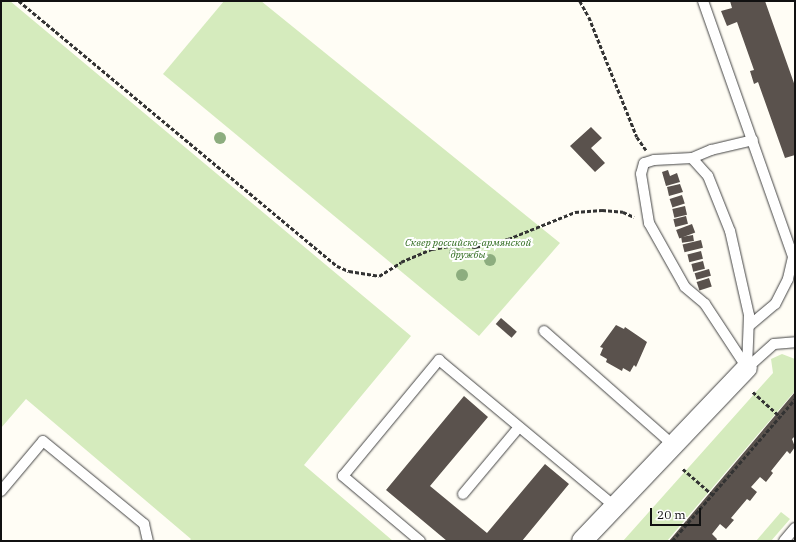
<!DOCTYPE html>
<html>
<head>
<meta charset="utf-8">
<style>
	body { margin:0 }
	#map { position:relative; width:796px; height:542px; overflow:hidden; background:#fffdf5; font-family:"IBM Plex Serif",serif }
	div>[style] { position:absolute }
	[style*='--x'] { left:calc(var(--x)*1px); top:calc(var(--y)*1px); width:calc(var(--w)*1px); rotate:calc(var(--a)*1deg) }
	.green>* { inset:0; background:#d5ebbd }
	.building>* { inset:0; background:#5a524d; transform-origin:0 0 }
	.path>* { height:2.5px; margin-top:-1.25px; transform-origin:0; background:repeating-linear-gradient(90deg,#333 0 4px,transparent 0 6px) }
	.roads { filter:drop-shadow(0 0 1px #444) drop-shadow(0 0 1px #444) }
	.service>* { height:10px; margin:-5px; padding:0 5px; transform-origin:5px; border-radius:5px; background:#fff }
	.minor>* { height:20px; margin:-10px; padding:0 10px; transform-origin:10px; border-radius:10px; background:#fff }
	.trees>* { width:12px; height:12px; margin:-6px; border-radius:50%; background:#8dad7f }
	span { translate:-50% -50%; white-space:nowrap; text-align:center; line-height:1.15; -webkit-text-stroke:4px #fff; paint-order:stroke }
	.park-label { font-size:10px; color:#2f6b1f; font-style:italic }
	.frame { position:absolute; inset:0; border:2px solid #111; pointer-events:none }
	.scale { position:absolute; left:650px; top:508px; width:51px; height:18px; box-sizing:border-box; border:2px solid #111; border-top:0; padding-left:5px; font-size:12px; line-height:14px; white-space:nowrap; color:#111; -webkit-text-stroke:3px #fff; paint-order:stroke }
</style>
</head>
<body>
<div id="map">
	<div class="green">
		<div style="clip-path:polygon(1px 1px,10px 1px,411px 336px,304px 465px,393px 541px,189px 541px,191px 539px,26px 399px,1px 428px)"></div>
		<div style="clip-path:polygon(224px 1px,261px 1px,560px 243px,479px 336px,163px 74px)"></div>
		<div style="clip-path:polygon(782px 354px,795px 359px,795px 391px,667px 541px,623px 541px,773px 373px,771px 359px)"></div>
		<div style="clip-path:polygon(781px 512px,790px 519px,771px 541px,756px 541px)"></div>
	</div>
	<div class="building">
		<div style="clip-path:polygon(730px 1px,765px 1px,795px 86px,795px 155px,785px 158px,758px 82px,754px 84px,750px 71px,754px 70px,737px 22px,727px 26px,721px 11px,732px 8px)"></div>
		<div style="clip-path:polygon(591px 127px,602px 138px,591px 148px,605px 163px,595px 172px,570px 146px)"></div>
		<div style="clip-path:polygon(668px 170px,670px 176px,677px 173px,680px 182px,666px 186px,662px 172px)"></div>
		<div style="clip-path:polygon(680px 184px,683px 192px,669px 196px,667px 187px)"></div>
		<div style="left:682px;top:195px;width:9px;height:13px;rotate:72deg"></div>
		<div style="left:685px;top:206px;width:9px;height:13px;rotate:77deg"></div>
		<div style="left:686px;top:216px;width:8px;height:13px;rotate:76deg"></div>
		<div style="left:692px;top:224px;width:9px;height:17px;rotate:69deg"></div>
		<div style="left:693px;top:235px;width:6px;height:12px;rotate:81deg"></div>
		<div style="left:701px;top:240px;width:8px;height:19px;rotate:76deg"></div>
		<div style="left:701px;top:251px;width:8px;height:14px;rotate:76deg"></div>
		<div style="left:703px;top:261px;width:8px;height:12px;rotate:76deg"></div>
		<div style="left:709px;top:269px;width:7px;height:15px;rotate:74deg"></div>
		<div style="left:709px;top:278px;width:9px;height:13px;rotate:72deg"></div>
		<div style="left:501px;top:318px;width:21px;height:8px;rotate:41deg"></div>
		<div style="clip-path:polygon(616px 325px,624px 329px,625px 327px,647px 342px,636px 367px,634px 365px,630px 372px,623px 368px,622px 371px,606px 362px,607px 359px,600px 355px,603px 348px,600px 347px)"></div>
		<div style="clip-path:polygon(795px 392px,795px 436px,792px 439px,795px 447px,790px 454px,787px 451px,771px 471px,773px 473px,766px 482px,760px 477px,751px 487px,757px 492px,750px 501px,747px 499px,731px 518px,734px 520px,726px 529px,720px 524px,712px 534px,717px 539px,716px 541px,669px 541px)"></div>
		<div style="clip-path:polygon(464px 396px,488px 417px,430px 486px,487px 533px,545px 464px,569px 484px,522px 541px,447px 541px,386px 490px)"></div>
	</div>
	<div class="path">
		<div style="--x:19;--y:1;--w:414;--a:39.8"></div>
		<div style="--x:337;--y:266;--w:13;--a:23"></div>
		<div style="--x:349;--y:271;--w:30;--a:9"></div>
		<div style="--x:379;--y:276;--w:26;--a:-32"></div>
		<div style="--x:401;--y:262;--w:34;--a:-23"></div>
		<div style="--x:432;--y:249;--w:22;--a:-10"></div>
		<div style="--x:454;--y:245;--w:22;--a:5"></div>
		<div style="--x:476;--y:247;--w:33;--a:-14"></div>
		<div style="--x:508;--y:239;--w:72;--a:-21.9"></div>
		<div style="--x:575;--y:212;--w:27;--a:-4"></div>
		<div style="--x:602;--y:210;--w:21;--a:5"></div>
		<div style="--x:623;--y:212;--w:12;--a:24"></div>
		<div style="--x:580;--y:1;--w:18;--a:61"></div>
		<div style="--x:589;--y:17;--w:129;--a:68.2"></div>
		<div style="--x:637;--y:137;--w:16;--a:55"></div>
		<div style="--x:753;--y:392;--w:36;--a:42"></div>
		<div style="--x:683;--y:469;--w:38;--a:41"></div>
		<div style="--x:672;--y:541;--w:188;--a:-49.1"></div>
	</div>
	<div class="roads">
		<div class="service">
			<div style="--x:703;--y:1;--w:271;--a:70.6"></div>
			<div style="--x:793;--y:257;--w:23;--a:103"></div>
			<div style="--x:788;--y:279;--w:28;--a:117"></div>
			<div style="--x:775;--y:304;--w:34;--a:140"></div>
			<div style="--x:692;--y:158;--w:38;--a:177"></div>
			<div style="--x:654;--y:160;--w:10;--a:163"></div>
			<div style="--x:644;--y:163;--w:11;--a:105"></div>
			<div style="--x:641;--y:174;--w:50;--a:80.7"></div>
			<div style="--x:649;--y:223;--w:73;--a:60.6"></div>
			<div style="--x:685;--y:287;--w:26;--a:40"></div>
			<div style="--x:705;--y:304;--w:77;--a:56.7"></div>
			<div style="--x:544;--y:331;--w:171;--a:41.4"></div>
			<div style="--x:747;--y:368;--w:53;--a:-87.8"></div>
			<div style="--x:749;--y:315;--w:86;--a:-102.7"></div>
			<div style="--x:730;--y:231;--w:59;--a:-111.8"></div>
			<div style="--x:708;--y:176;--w:24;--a:-132"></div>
			<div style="--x:692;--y:158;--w:21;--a:-23"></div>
			<div style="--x:711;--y:150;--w:43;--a:-13.4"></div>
			<div style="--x:747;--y:368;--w:36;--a:-42"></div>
			<div style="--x:774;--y:344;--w:21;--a:-5"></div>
			<div style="--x:1;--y:491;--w:65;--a:-50"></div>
			<div style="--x:43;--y:441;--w:131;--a:39.4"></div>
			<div style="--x:144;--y:524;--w:17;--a:77"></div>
			<div style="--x:463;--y:494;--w:87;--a:-50.1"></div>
			<div style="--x:420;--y:541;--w:101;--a:-139.8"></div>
			<div style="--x:343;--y:476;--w:151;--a:-50.4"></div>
			<div style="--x:439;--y:360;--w:228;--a:39.8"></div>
			<div style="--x:784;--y:541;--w:17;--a:-50"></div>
		</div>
		<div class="minor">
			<div style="--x:582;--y:541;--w:239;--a:-46.4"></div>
		</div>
	</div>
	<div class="trees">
		<div style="left:220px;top:138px"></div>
		<div style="left:455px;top:253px"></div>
		<div style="left:490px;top:260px"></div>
		<div style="left:462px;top:275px"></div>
	</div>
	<div class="park-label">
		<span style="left:468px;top:248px">Сквер российско-армянской<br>дружбы</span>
	</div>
	<div class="frame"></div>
	<div class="scale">20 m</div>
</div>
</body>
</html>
